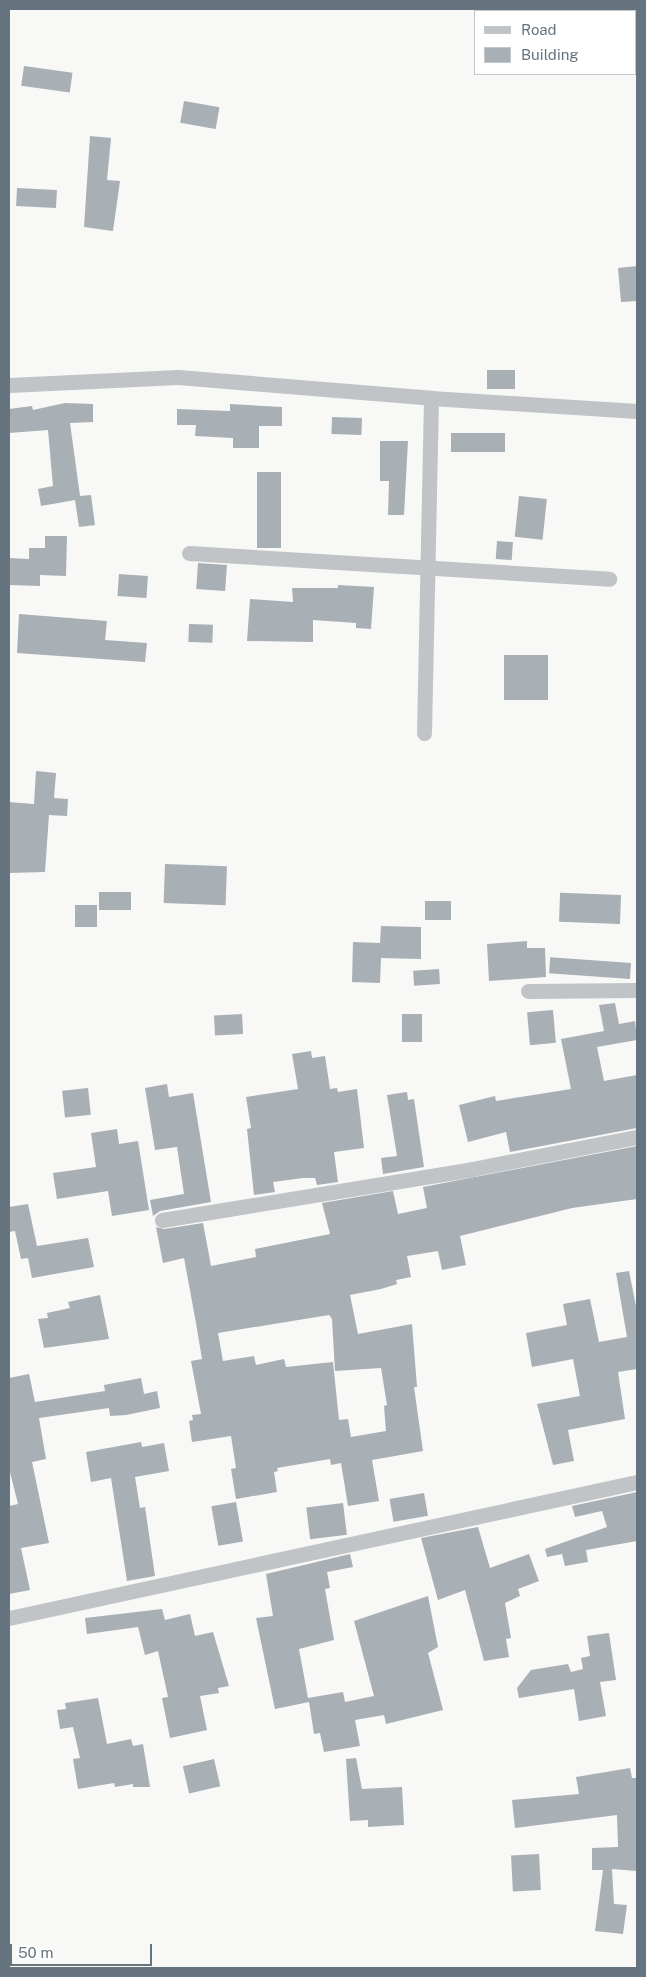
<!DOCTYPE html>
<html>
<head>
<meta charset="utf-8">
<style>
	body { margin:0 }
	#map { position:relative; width:646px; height:1977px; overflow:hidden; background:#f8f8f6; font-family:"Public Sans",sans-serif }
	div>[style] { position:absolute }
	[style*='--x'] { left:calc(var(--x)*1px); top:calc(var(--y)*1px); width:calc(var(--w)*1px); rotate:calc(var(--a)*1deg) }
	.building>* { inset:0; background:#a8afb5; transform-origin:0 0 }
	.minor>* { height:15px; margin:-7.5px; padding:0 7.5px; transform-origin:7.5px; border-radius:7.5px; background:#c0c4c7 }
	span { translate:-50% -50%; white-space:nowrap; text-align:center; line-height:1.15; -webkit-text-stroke:5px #fff; paint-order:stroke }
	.frame { position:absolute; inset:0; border:10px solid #66747f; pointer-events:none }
	.legend { position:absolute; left:474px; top:10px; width:162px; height:65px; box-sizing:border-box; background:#fff; border:1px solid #c2c7cc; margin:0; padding:6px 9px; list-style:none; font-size:15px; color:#66747f }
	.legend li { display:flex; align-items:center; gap:10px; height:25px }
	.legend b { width:25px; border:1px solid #c2c7cc }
	.scale { position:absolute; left:10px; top:1944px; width:142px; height:22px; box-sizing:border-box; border:2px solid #66747f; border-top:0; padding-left:6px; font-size:15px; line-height:18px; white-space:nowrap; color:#66747f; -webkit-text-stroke:4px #fff; paint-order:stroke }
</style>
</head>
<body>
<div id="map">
	<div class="building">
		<div style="left:24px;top:66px;width:49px;height:20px;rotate:8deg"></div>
		<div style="left:184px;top:101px;width:36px;height:22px;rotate:10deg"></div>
		<div style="clip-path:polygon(90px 136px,111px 138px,107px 180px,120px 181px,113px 231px,84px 227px)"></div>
		<div style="left:17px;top:188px;width:40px;height:18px;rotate:3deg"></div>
		<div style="clip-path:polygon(637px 266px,637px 301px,621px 302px,618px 268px)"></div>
		<div style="left:487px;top:370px;width:28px;height:19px"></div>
		<div style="clip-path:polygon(65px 403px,93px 404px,93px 422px,70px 423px,80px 496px,91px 495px,95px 525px,79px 527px,75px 500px,41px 506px,38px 489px,53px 486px,48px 430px,9px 433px,9px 409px,32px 406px,33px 410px)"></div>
		<div style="clip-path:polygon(230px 404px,282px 407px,282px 426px,259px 426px,259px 448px,233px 448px,233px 438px,195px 436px,196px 425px,177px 425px,177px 409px,230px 411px)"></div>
		<div style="left:332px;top:417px;width:30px;height:17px;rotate:2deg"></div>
		<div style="left:451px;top:433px;width:54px;height:19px"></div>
		<div style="clip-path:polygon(380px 441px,408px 441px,404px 515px,388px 515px,389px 481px,380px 481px)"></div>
		<div style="left:257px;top:472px;width:24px;height:76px"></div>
		<div style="left:519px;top:496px;width:28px;height:41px;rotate:6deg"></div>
		<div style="clip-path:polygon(45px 536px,67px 536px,66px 576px,40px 575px,40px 586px,9px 585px,9px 558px,29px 559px,29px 548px,45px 548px)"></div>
		<div style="left:497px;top:541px;width:16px;height:18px;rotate:4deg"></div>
		<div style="left:198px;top:563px;width:29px;height:26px;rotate:4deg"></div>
		<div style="left:119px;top:574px;width:29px;height:22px;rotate:4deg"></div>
		<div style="clip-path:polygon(338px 585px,374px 587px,371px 629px,356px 628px,356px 623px,313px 620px,313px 642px,247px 641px,250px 599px,293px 602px,292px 588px,338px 588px)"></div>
		<div style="clip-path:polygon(19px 614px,107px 621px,105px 640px,147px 643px,145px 662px,17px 653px)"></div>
		<div style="left:189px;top:624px;width:24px;height:18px;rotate:2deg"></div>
		<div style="left:504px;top:655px;width:44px;height:45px"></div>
		<div style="clip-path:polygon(36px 771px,56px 773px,54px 798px,68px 799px,67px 816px,49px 815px,45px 872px,9px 873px,9px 802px,34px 804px)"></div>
		<div style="left:165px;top:864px;width:62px;height:39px;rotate:2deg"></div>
		<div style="left:99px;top:892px;width:32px;height:18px"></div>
		<div style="left:621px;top:895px;width:29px;height:61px;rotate:92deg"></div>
		<div style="left:451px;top:901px;width:19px;height:26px;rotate:90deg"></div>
		<div style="left:75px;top:905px;width:22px;height:22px"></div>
		<div style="clip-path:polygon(381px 926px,421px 927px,421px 959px,381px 958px,380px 983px,352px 982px,353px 942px,380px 943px)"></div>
		<div style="clip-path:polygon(527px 941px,527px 948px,545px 948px,546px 977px,489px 981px,487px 944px)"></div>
		<div style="left:631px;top:963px;width:16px;height:81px;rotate:94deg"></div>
		<div style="left:439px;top:969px;width:15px;height:26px;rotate:86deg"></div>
		<div style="clip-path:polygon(615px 1003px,619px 1024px,635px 1021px,637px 1040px,597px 1047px,604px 1081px,637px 1075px,637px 1128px,510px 1152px,506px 1132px,468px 1142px,459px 1105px,495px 1096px,496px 1101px,571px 1089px,561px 1039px,604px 1031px,599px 1005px)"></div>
		<div style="left:553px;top:1010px;width:33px;height:26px;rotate:85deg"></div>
		<div style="left:242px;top:1014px;width:20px;height:28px;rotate:87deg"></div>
		<div style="left:402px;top:1014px;width:20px;height:28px"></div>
		<div style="clip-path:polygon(311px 1051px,312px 1058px,325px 1056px,330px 1089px,337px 1088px,338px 1092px,357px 1089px,364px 1148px,334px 1152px,338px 1182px,317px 1185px,315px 1178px,303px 1178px,273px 1182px,275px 1192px,254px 1195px,247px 1129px,251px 1128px,246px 1097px,298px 1089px,292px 1054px)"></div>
		<div style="clip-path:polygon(167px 1084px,169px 1097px,193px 1093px,211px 1202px,160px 1211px,153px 1216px,150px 1200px,184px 1194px,177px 1147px,155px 1150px,145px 1088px)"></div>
		<div style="left:88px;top:1088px;width:27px;height:26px;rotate:84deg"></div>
		<div style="clip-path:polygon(407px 1092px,408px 1100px,414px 1099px,424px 1167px,383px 1174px,381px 1158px,397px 1156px,387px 1095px)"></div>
		<div style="clip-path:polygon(117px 1129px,119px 1144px,138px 1141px,149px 1210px,112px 1216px,108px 1191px,57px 1199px,53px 1173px,96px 1167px,91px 1133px)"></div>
		<div style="clip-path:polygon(evenodd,637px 1146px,637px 1199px,572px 1208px,460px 1236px,466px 1265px,442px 1270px,438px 1251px,407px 1256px,411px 1277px,396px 1280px,397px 1284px,381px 1289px,350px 1295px,358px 1334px,412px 1324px,417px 1387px,414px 1387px,423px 1451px,372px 1460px,379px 1501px,348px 1506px,341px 1463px,331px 1465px,330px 1459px,277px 1468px,278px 1471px,274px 1472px,277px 1492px,236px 1499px,231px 1469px,236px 1468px,231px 1436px,192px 1442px,189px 1421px,193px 1420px,192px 1415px,201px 1414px,191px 1361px,202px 1359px,196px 1323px,184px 1258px,163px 1263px,156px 1227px,164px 1229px,203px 1223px,211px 1266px,256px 1257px,255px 1249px,330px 1234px,322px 1203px,393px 1191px,398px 1214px,427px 1208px,423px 1187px,637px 1146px,329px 1315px,332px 1319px,335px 1371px,381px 1368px,387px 1405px,384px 1406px,386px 1431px,351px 1437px,348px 1419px,339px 1420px,333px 1362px,286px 1367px,284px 1359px,256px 1365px,254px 1356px,223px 1361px,218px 1333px,329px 1315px)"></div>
		<div style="clip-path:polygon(28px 1204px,37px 1246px,88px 1238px,94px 1267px,32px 1278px,28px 1258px,21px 1259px,15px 1231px,9px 1232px,9px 1207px)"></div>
		<div style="clip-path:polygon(629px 1271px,637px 1311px,637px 1369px,618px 1372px,625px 1419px,568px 1430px,574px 1461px,553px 1465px,537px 1404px,580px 1396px,573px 1359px,532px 1367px,526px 1333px,567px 1325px,563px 1304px,590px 1299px,599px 1342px,627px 1337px,616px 1273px)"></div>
		<div style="clip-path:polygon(100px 1295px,109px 1339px,44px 1348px,38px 1319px,48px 1318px,47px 1313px,70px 1308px,68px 1302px)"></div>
		<div style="clip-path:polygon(29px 1374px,35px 1402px,105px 1391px,104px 1385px,141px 1378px,144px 1394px,157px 1391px,160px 1408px,126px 1415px,110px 1416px,109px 1408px,39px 1418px,46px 1459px,32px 1462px,49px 1543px,21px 1548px,30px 1590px,9px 1594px,9px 1506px,18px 1504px,9px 1468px,9px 1378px)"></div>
		<div style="clip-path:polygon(141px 1442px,142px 1447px,164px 1443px,169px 1471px,135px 1477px,140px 1508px,145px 1507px,155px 1576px,127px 1581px,111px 1478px,91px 1482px,86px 1452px)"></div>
		<div style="clip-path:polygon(637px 1492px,637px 1541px,586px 1550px,588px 1562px,565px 1566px,562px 1554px,547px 1557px,545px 1549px,607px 1527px,602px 1511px,575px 1517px,572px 1506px)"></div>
		<div style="left:424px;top:1493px;width:23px;height:35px;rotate:80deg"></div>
		<div style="left:236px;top:1502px;width:40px;height:25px;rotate:80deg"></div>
		<div style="left:343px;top:1503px;width:32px;height:37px;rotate:83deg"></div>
		<div style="clip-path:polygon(478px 1527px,490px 1568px,529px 1554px,539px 1581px,518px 1589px,520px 1596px,505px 1603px,511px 1638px,506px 1639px,509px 1657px,484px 1661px,465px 1590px,438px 1600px,421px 1538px)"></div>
		<div style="clip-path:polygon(350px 1554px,353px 1567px,327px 1572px,330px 1588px,325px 1589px,334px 1640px,299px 1649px,308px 1698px,343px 1692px,345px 1702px,374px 1696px,354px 1621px,428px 1596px,438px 1647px,428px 1653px,443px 1710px,386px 1724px,384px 1715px,355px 1720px,360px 1746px,324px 1752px,320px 1733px,314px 1734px,309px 1702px,275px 1709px,256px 1618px,273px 1616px,266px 1574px)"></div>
		<div style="clip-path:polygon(162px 1609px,165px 1620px,190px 1614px,195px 1636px,213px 1632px,229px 1686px,218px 1688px,219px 1693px,200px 1696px,207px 1730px,170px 1738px,162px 1698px,168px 1697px,158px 1651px,145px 1655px,138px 1627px,87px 1634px,85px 1618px)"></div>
		<div style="clip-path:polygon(609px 1633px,616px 1680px,600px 1682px,606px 1716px,579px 1721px,574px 1689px,519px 1698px,517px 1688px,531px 1670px,568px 1664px,571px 1672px,583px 1669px,581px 1658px,590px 1656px,587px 1636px)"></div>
		<div style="clip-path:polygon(98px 1698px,107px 1744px,131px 1739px,133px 1746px,143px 1744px,150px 1787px,133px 1787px,133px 1784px,115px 1787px,114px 1783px,78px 1789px,73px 1759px,80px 1758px,73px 1727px,60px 1729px,57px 1710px,66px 1709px,65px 1703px)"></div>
		<div style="clip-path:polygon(356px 1758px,362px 1789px,402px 1787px,404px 1825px,368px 1827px,368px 1820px,350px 1821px,346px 1759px)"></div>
		<div style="left:214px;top:1759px;width:28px;height:32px;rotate:77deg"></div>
		<div style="clip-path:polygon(630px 1768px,632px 1778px,637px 1778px,637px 1871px,612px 1869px,614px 1904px,627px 1905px,623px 1934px,595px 1931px,603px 1870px,592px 1870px,592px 1848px,618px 1847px,617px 1815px,515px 1828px,512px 1800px,579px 1794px,576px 1777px)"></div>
		<div style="left:539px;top:1854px;width:36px;height:28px;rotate:87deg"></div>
	</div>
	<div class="minor">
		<div style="--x:9;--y:385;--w:169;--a:-2.7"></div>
		<div style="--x:178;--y:377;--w:254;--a:4.7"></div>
		<div style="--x:431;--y:398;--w:206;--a:3.6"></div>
		<div style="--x:189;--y:553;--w:421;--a:3.5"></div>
		<div style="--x:424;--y:733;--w:335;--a:-88.8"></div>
		<div style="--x:528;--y:991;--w:109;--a:-0.5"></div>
		<div style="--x:162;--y:1220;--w:314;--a:-9.3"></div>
		<div style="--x:472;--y:1169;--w:168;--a:-11"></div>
		<div style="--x:9;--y:1618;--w:643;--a:-12.22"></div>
	</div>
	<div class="frame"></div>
	<ul class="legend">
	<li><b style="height:6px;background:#c0c4c7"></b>Road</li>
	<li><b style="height:14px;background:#a8afb5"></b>Building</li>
	</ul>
	<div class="scale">50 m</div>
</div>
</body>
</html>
